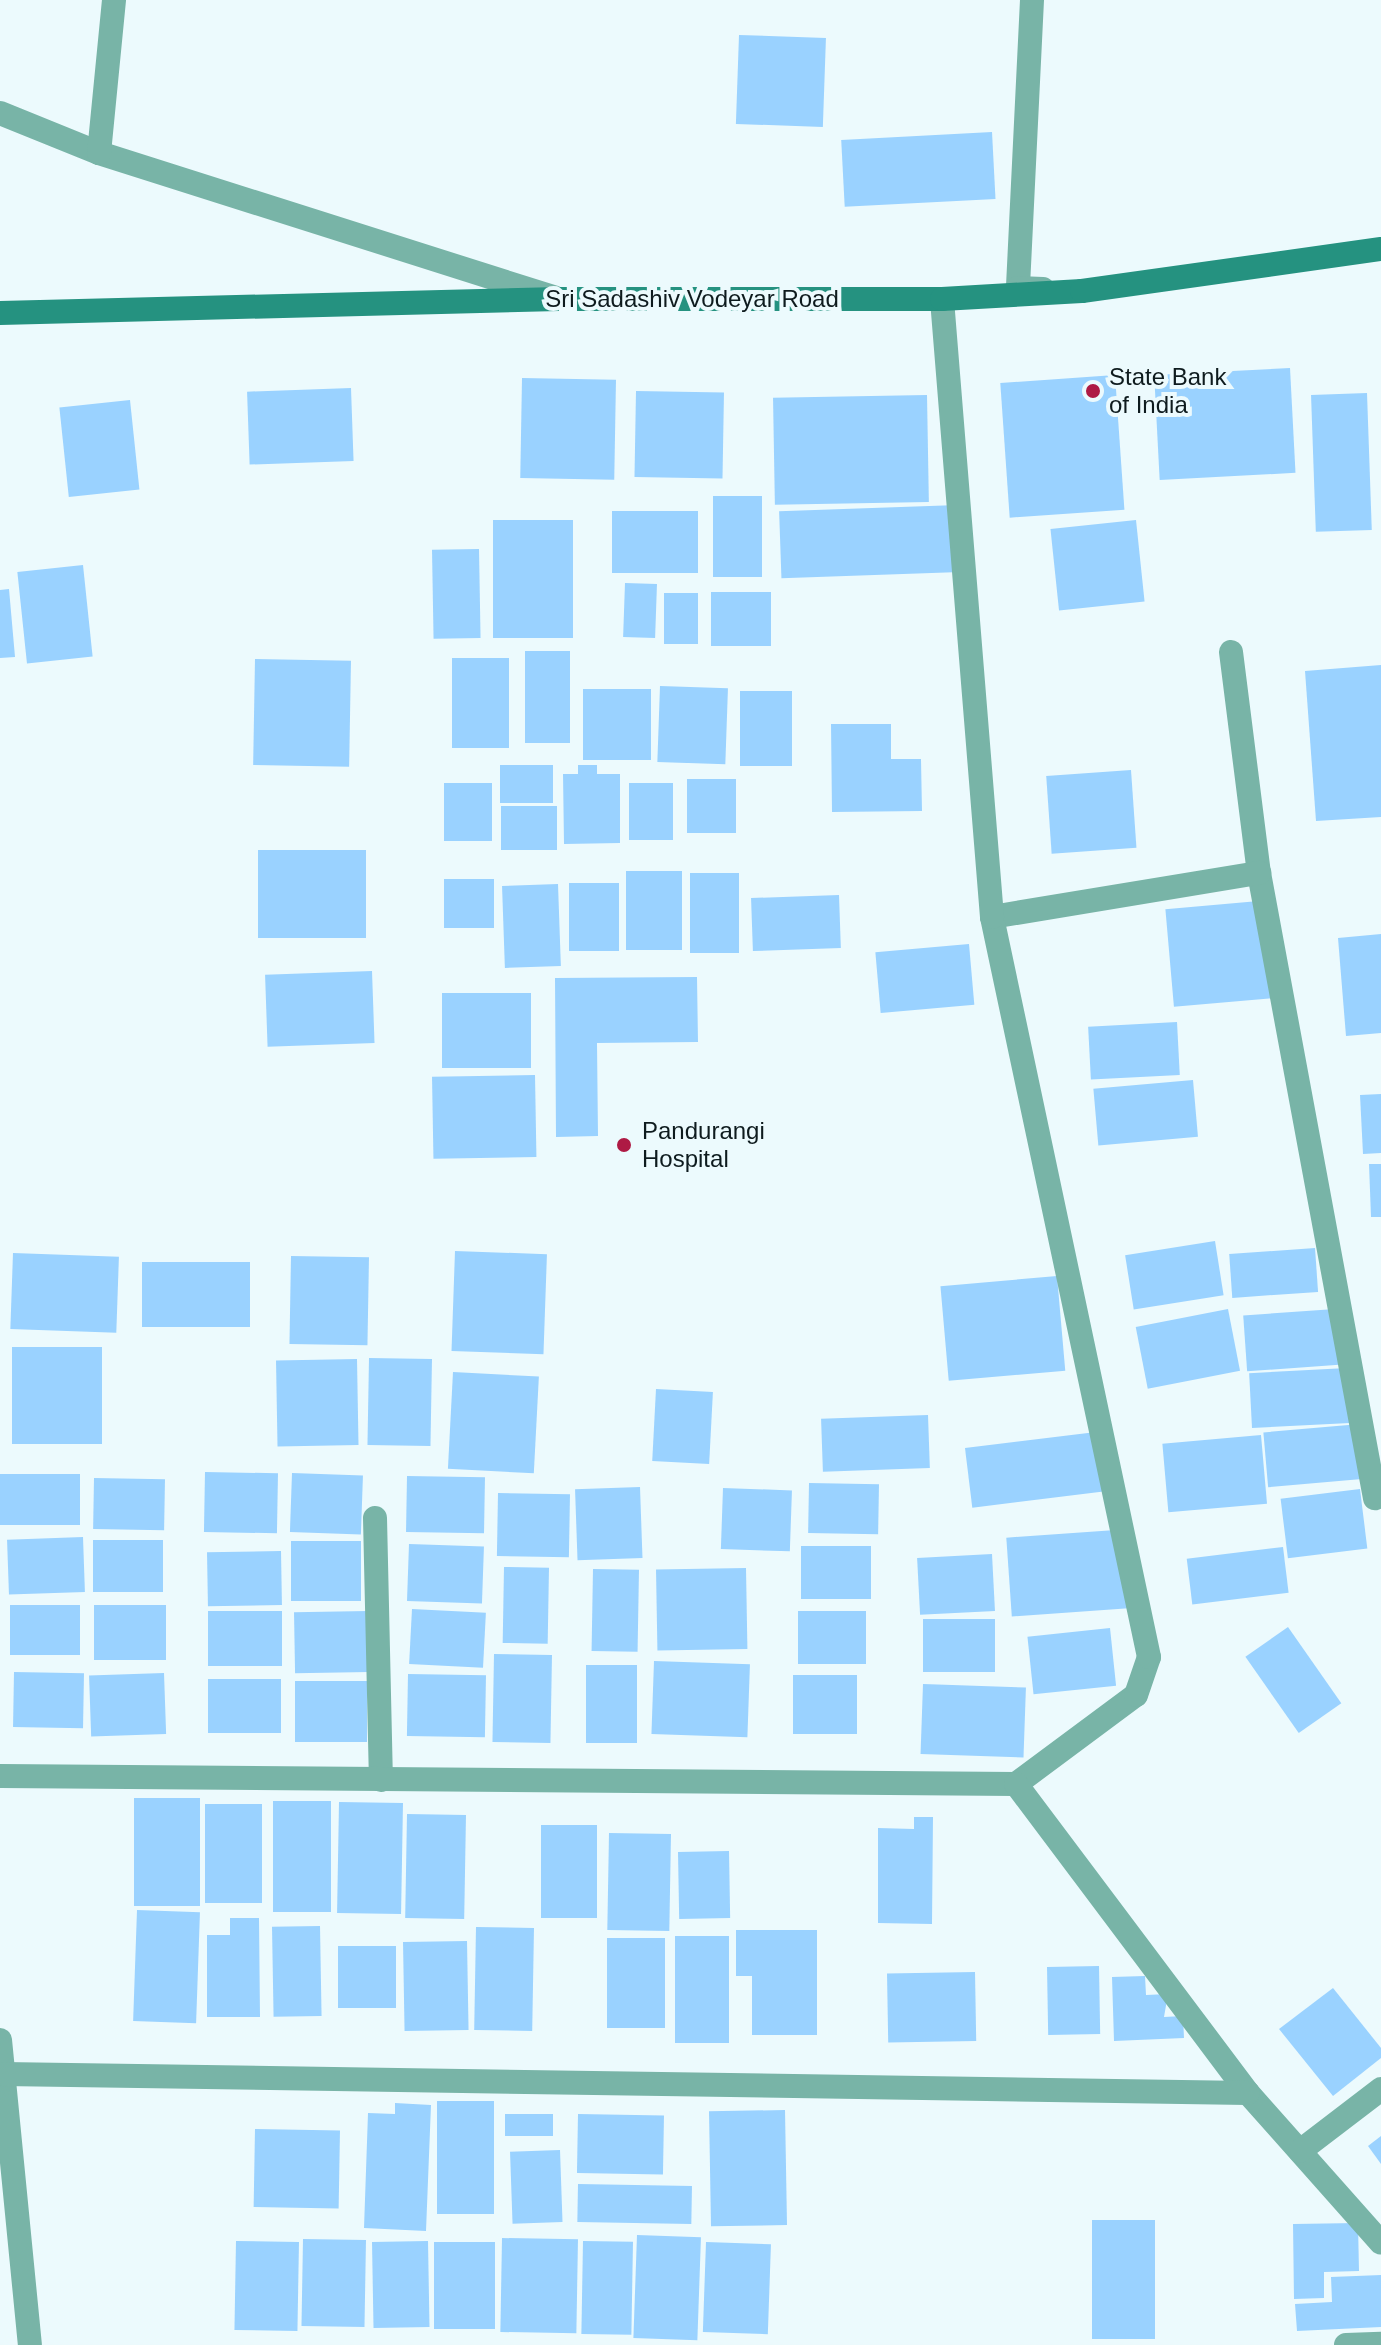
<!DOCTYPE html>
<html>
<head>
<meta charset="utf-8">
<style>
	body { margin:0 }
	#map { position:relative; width:1381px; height:2345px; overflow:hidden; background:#ecfafd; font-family:Arial,sans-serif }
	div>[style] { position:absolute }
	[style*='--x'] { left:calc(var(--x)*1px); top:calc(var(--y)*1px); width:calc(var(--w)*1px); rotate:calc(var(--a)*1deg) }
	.building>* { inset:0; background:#9ad2ff; transform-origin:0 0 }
	.street>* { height:24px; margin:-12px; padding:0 12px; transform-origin:12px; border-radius:12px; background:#78b4a7 }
	.secondary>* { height:24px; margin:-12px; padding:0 12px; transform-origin:12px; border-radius:12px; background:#259280 }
	.dots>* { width:22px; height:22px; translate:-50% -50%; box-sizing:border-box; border:4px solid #ecfafd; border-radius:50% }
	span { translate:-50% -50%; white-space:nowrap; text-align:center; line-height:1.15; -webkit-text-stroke:8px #ecfafd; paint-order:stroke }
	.street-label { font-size:24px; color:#0e1b1e }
	.poi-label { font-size:24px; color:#0e1b1e }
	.left { translate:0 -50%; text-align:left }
</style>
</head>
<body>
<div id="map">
	<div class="building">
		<div style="left:739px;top:35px;width:87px;height:89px;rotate:2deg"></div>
		<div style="left:992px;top:132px;width:67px;height:151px;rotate:87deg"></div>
		<div style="left:1290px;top:368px;width:105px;height:136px;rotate:87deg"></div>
		<div style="left:1115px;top:375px;width:135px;height:115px;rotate:86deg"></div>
		<div style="left:522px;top:378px;width:94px;height:100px;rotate:1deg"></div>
		<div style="left:351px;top:388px;width:73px;height:104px;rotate:88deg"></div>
		<div style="left:636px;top:391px;width:88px;height:86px;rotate:1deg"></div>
		<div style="left:1367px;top:393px;width:137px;height:56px;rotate:88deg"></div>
		<div style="left:927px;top:395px;width:107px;height:154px;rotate:89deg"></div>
		<div style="left:130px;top:400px;width:90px;height:71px;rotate:84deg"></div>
		<div style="left:713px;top:496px;width:49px;height:81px"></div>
		<div style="left:958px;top:505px;width:67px;height:179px;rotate:88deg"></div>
		<div style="left:612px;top:511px;width:86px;height:62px"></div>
		<div style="left:493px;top:520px;width:80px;height:118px"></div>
		<div style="left:1136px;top:520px;width:82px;height:86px;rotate:84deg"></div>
		<div style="left:479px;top:549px;width:89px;height:47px;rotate:89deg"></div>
		<div style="left:83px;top:565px;width:92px;height:66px;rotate:84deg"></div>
		<div style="left:625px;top:583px;width:32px;height:54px;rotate:2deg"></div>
		<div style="clip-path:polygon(9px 589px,15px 657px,0 658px,0 590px)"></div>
		<div style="left:711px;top:592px;width:60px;height:54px"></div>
		<div style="left:664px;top:593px;width:34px;height:51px"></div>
		<div style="left:525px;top:651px;width:45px;height:92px"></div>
		<div style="left:452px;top:658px;width:57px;height:90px"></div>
		<div style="left:255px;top:659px;width:96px;height:106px;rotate:1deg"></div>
		<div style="clip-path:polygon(1381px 665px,1381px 817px,1316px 821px,1305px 671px)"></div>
		<div style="left:660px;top:686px;width:68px;height:76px;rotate:2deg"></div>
		<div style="left:583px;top:689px;width:68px;height:71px"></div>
		<div style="left:740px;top:691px;width:52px;height:75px"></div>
		<div style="clip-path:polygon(831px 724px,891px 724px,891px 759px,921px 759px,922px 811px,832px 812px)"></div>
		<div style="left:500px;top:765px;width:53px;height:38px"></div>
		<div style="clip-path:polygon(578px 765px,597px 765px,597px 774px,620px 774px,620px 843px,564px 844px,563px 774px,578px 774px)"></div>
		<div style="left:1131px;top:770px;width:78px;height:85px;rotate:86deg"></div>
		<div style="left:687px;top:779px;width:49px;height:54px"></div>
		<div style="left:492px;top:783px;width:58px;height:48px;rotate:90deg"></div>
		<div style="left:629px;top:783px;width:44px;height:57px"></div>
		<div style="left:501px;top:806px;width:56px;height:44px"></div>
		<div style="left:258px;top:850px;width:108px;height:88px"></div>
		<div style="left:682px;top:871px;width:79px;height:56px;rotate:90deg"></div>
		<div style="left:690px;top:873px;width:49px;height:80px"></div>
		<div style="left:444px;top:879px;width:50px;height:49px"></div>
		<div style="left:569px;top:883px;width:50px;height:68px"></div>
		<div style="left:558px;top:884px;width:82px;height:56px;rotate:88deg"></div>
		<div style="left:839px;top:895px;width:53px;height:88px;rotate:88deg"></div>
		<div style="left:1270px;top:900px;width:98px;height:105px;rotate:85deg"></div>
		<div style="clip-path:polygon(1381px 934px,1381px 1033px,1346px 1036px,1338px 938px)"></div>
		<div style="left:969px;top:944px;width:61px;height:94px;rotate:85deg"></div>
		<div style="left:372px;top:971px;width:72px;height:107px;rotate:88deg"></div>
		<div style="clip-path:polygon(697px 977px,698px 1042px,597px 1043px,598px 1136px,556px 1137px,555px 978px)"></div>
		<div style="left:442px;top:993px;width:89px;height:75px"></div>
		<div style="left:1177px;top:1022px;width:53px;height:89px;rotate:87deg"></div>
		<div style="left:535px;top:1075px;width:82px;height:103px;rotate:89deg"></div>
		<div style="left:1193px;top:1080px;width:57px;height:100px;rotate:85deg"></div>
		<div style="clip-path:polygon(1381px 1094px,1381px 1153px,1363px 1154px,1360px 1095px)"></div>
		<div style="clip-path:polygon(1369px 1164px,1381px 1164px,1381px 1217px,1371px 1217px)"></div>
		<div style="left:1215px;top:1241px;width:55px;height:91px;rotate:81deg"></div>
		<div style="left:1315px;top:1248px;width:44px;height:86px;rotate:86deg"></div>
		<div style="left:455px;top:1251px;width:92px;height:100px;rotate:2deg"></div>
		<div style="left:13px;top:1253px;width:106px;height:76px;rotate:2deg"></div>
		<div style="left:291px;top:1256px;width:78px;height:88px;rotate:1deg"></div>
		<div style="left:142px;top:1262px;width:108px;height:65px"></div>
		<div style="left:1057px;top:1276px;width:95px;height:117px;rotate:85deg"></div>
		<div style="left:1228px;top:1309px;width:63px;height:94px;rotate:79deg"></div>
		<div style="left:1335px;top:1309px;width:56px;height:92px;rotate:86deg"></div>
		<div style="left:12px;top:1347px;width:90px;height:97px"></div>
		<div style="left:369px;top:1358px;width:63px;height:87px;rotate:1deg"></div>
		<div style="left:357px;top:1359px;width:86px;height:81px;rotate:89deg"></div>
		<div style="left:1347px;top:1368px;width:55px;height:98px;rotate:87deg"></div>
		<div style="left:453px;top:1372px;width:86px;height:97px;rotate:3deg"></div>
		<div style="left:656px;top:1389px;width:57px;height:72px;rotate:3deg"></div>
		<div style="left:928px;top:1415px;width:53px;height:107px;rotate:88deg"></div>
		<div style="left:1360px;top:1424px;width:55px;height:97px;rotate:85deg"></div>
		<div style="left:1096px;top:1432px;width:60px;height:132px;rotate:83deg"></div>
		<div style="left:1261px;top:1435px;width:69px;height:99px;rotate:85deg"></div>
		<div style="left:205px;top:1472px;width:73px;height:60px;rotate:1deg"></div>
		<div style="left:292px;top:1473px;width:71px;height:59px;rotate:2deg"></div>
		<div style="left:80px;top:1474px;width:51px;height:80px;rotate:90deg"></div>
		<div style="left:407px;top:1476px;width:78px;height:56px;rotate:1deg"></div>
		<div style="left:94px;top:1478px;width:71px;height:51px;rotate:1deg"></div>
		<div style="left:809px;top:1483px;width:70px;height:50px;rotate:1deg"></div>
		<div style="left:640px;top:1487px;width:71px;height:65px;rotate:88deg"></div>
		<div style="left:723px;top:1488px;width:69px;height:61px;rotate:2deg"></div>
		<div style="left:1360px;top:1489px;width:60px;height:80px;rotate:83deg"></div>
		<div style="left:498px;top:1493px;width:72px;height:63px;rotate:1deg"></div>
		<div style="left:1130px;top:1529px;width:79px;height:124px;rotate:86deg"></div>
		<div style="left:83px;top:1537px;width:55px;height:76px;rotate:88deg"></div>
		<div style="left:93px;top:1540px;width:70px;height:52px"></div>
		<div style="left:291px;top:1541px;width:70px;height:60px"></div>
		<div style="left:409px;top:1544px;width:75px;height:57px;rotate:2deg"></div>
		<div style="left:801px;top:1546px;width:70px;height:53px"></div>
		<div style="left:1283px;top:1547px;width:46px;height:97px;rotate:83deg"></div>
		<div style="left:281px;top:1551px;width:54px;height:74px;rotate:89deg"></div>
		<div style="left:992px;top:1554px;width:57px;height:75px;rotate:87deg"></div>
		<div style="left:504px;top:1567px;width:45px;height:76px;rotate:1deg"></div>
		<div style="left:746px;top:1568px;width:81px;height:90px;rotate:89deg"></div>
		<div style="left:593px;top:1569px;width:46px;height:82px;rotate:1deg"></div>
		<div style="left:10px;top:1605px;width:70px;height:50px"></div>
		<div style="left:166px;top:1605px;width:55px;height:72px;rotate:90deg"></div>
		<div style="left:412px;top:1609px;width:74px;height:55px;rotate:3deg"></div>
		<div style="left:208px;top:1611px;width:74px;height:55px"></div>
		<div style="left:368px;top:1611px;width:61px;height:74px;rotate:89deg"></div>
		<div style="left:798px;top:1611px;width:68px;height:53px"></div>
		<div style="left:923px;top:1619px;width:72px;height:53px"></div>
		<div style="left:1288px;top:1627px;width:93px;height:52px;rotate:55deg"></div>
		<div style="left:1110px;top:1628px;width:58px;height:83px;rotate:84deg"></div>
		<div style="left:494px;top:1654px;width:58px;height:88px;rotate:1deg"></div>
		<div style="left:654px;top:1661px;width:96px;height:73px;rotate:2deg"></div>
		<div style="left:586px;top:1665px;width:51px;height:78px"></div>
		<div style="left:14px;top:1672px;width:70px;height:55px;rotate:1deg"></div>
		<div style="left:164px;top:1673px;width:61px;height:75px;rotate:88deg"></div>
		<div style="left:408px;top:1674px;width:78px;height:62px;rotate:1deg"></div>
		<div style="left:793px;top:1675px;width:64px;height:59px"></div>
		<div style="left:208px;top:1679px;width:73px;height:54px"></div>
		<div style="left:295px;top:1681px;width:72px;height:61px"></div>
		<div style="left:923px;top:1684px;width:103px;height:70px;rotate:2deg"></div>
		<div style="left:200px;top:1798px;width:108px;height:66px;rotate:90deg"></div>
		<div style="left:273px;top:1801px;width:58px;height:111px"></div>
		<div style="left:339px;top:1802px;width:64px;height:111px;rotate:1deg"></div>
		<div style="left:205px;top:1804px;width:57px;height:99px"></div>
		<div style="left:407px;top:1814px;width:59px;height:104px;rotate:1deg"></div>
		<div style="clip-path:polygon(914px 1817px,933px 1817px,932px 1924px,878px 1923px,878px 1828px,914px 1829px)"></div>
		<div style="left:541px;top:1825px;width:56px;height:93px"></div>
		<div style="left:609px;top:1833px;width:62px;height:97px;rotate:1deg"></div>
		<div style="left:729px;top:1851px;width:67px;height:51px;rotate:89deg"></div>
		<div style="left:137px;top:1910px;width:63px;height:111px;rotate:2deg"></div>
		<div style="clip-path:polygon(230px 1918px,259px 1918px,260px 2017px,207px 2017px,207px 1935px,230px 1935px)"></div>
		<div style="left:320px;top:1926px;width:90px;height:48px;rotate:89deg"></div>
		<div style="left:476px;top:1927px;width:58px;height:103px;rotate:1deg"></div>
		<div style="clip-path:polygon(736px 1930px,817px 1930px,817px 2035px,752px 2035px,752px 1976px,736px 1976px)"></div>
		<div style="left:675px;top:1936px;width:54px;height:107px"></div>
		<div style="left:607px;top:1938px;width:58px;height:90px"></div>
		<div style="left:467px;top:1941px;width:89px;height:64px;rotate:89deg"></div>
		<div style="left:396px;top:1946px;width:62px;height:58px;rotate:90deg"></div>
		<div style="left:1099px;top:1966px;width:68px;height:52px;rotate:89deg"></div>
		<div style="left:975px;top:1972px;width:69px;height:88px;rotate:89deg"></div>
		<div style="clip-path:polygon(1145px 1976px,1146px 1995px,1168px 1994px,1164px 2017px,1183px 2016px,1184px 2038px,1114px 2041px,1112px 1977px)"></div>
		<div style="clip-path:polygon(1333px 1988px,1381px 2048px,1381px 2058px,1333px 2096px,1279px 2029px)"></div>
		<div style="left:437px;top:2101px;width:57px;height:113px"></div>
		<div style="clip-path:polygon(395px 2103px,431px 2105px,426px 2231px,364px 2228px,368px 2113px,395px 2114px)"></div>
		<div style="left:785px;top:2110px;width:115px;height:76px;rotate:89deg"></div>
		<div style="left:505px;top:2114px;width:48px;height:22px"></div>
		<div style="left:578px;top:2114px;width:86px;height:59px;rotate:1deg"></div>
		<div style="left:255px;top:2129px;width:85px;height:78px;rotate:1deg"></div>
		<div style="clip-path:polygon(1381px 2136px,1381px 2164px,1368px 2146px)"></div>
		<div style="left:560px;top:2150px;width:72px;height:50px;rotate:88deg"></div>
		<div style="left:578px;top:2184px;width:114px;height:38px;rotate:1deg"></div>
		<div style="left:1092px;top:2220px;width:63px;height:119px"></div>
		<div style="clip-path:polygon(1358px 2223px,1359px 2271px,1324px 2272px,1324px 2298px,1294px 2299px,1293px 2224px)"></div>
		<div style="left:637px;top:2235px;width:64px;height:103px;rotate:2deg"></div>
		<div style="left:502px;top:2238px;width:76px;height:94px;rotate:1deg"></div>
		<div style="left:303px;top:2239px;width:63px;height:87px;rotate:1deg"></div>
		<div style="left:236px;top:2241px;width:63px;height:89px;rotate:1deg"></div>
		<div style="left:428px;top:2241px;width:86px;height:56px;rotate:89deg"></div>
		<div style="left:583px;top:2241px;width:50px;height:93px;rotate:1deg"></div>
		<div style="left:434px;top:2242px;width:61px;height:87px"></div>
		<div style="left:706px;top:2242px;width:65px;height:90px;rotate:2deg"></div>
		<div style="clip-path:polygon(1381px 2275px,1381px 2327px,1297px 2331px,1295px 2304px,1332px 2302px,1331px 2277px)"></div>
	</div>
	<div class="street">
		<div style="--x:1032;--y:0;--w:288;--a:92.8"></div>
		<div style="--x:1018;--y:288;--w:25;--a:2"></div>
		<div style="--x:0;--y:113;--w:107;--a:22"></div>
		<div style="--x:99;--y:153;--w:478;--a:17.6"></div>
		<div style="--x:99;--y:153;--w:154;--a:-84.4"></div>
		<div style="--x:1231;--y:652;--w:223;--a:82.8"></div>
		<div style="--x:1259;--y:873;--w:636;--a:79.49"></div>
		<div style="--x:992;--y:917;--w:271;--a:-9.4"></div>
		<div style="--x:375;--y:1518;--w:262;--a:88.7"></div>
		<div style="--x:0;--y:1776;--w:1016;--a:0.45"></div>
		<div style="--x:1016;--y:1784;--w:149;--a:-36.6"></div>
		<div style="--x:1136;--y:1695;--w:40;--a:-71.1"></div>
		<div style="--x:1149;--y:1657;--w:756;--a:-101.98"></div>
		<div style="--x:992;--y:917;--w:620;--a:-94.63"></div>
		<div style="--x:1016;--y:1784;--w:386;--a:53.1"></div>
		<div style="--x:1248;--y:2093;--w:200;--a:48.4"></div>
		<div style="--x:0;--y:2040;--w:306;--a:84.4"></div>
		<div style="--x:3;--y:2074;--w:1245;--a:0.87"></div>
		<div style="--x:1300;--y:2151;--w:102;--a:-37.4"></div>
		<div style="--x:1346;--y:2345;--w:35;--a:-2"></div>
	</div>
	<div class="secondary">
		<div style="--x:0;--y:313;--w:559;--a:-1.43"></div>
		<div style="--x:559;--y:299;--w:383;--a:0"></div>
		<div style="--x:942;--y:299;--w:140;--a:-3.3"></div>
		<div style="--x:1082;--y:291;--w:302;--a:-8"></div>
	</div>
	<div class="dots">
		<div style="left:1093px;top:391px;background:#ae1a44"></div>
		<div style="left:624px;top:1145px;background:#ae1a44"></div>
	</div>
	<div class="street-label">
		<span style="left:692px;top:299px">Sri Sadashiv Vodeyar Road</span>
	</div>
	<div class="poi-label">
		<span class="left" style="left:1109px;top:391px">State Bank<br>of India</span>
		<span class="left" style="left:642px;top:1145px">Pandurangi<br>Hospital</span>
	</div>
</div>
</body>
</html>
